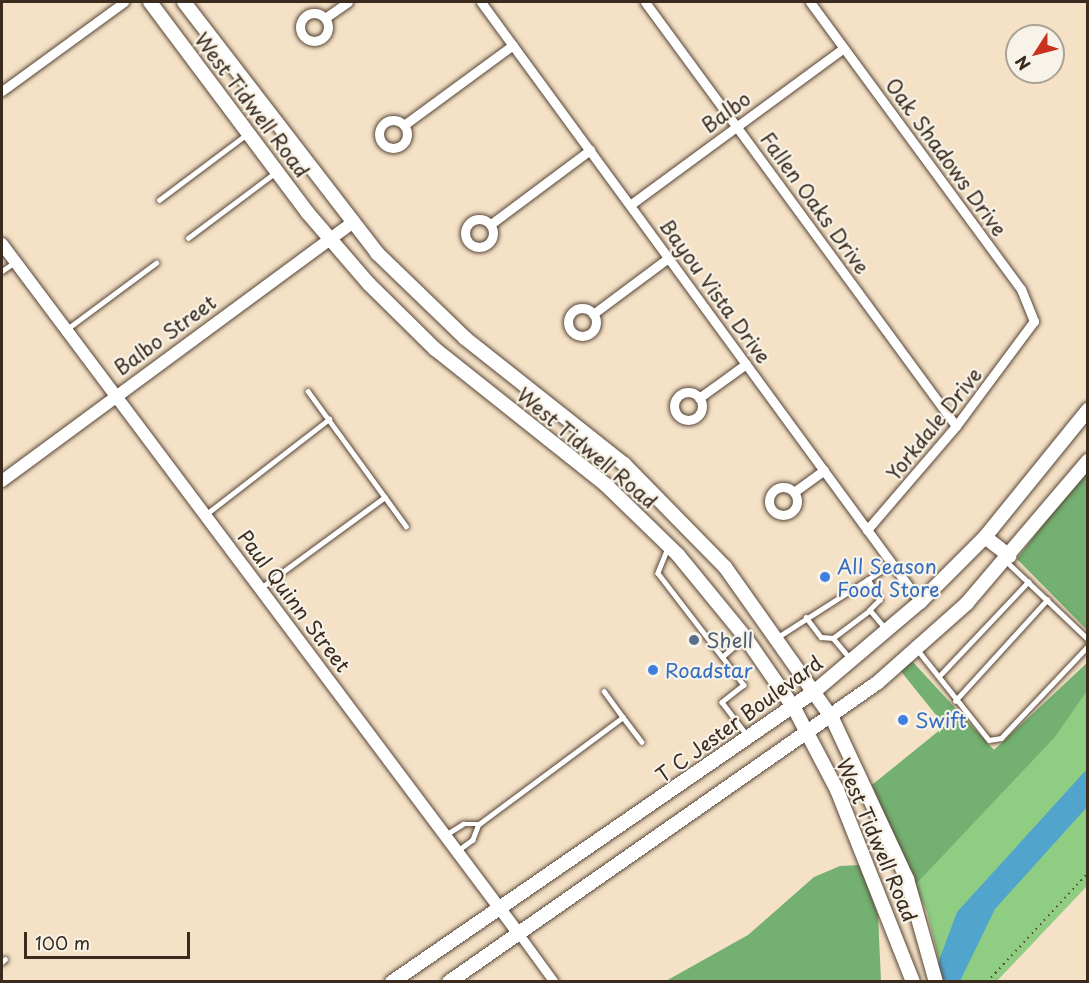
<!DOCTYPE html>
<html>
<head>
<meta charset="utf-8">
<style>
	body { margin:0 }
	#map { position:relative; width:1089px; height:983px; overflow:hidden; background:#f4e1c6; font-family:"Playpen Sans",sans-serif }
	div>[style] { position:absolute }
	[style*='--x'] { left:calc(var(--x)*1px); top:calc(var(--y)*1px); width:calc(var(--w)*1px); rotate:calc(var(--a)*1deg) }
	.green>* { inset:0; background:#8fcd83 }
	.forest>* { inset:0; background:#73b071 }
	.water>* { inset:0; background:#51a4cc }
	.path>* { height:2px; margin-top:-1px; transform-origin:0; background:repeating-linear-gradient(90deg,#574537 0 1.5px,transparent 0 6px) }
	.roads { filter:drop-shadow(0 0 2px #574537) drop-shadow(0 0 2px #574537) }
	.service>* { height:4.5px; margin:-2.25px; padding:0 2.25px; transform-origin:2.25px; border-radius:2.25px; background:#fff }
	.minor>* { height:9px; margin:-4.5px; padding:0 4.5px; transform-origin:4.5px; border-radius:4.5px; background:#fff }
	.minor>.ring { margin:-4.5px; padding:0; box-sizing:content-box; background:none; border:9px solid #fff; border-radius:50% }
	.tertiary>* { height:12px; margin:-6px; padding:0 6px; transform-origin:6px; border-radius:6px; background:#fff }
	.secondary>* { height:14px; margin:-7px; padding:0 7px; transform-origin:7px; border-radius:7px; background:#fff }
	.dots>* { width:16px; height:16px; translate:-50% -50%; box-sizing:border-box; border:3px solid #f7f3e8; border-radius:50% }
	span { translate:-50% -50%; white-space:nowrap; text-align:center; line-height:1.15; -webkit-text-stroke:4.5px #f7f3e8; paint-order:stroke }
	.street-label { font-size:20px; color:#3b2a1e }
	.shop-label { font-size:20px; color:#366cbe }
	.left { translate:0 -50%; text-align:left }
	.service-label { font-size:20px; color:#4e5e75 }
	.frame { position:absolute; inset:0; border:3px solid #3b2a1e; pointer-events:none }
	.north { position:absolute; left:1005px; top:24px; width:60px; height:60px; box-sizing:border-box; background:#f7f3e8; border:2px solid #aca397; border-radius:50%; rotate:234deg; font-size:16px; font-weight:700; line-height:24px; text-align:center; color:#3b2a1e }
	.north::after { content:''; display:block; margin:auto; width:21px; height:27px; background:#c8321e; clip-path:polygon(50% 0,100% 100%,50% 72%,0 100%) }
	.scale { position:absolute; left:24px; top:932px; width:166px; height:27px; box-sizing:border-box; border:3px solid #3b2a1e; border-top:0; padding-left:8px; font-size:18px; line-height:21px; white-space:nowrap; color:#3b2a1e; -webkit-text-stroke:4px #f7f3e8; paint-order:stroke }
</style>
</head>
<body>
<div id="map">
	<div class="green">
		<div style="clip-path:polygon(1087px 663px,1087px 886px,997px 981px,944px 981px,927px 912px,872px 785px,945px 726px,900px 670px,994px 750px)"></div>
	</div>
	<div class="forest">
		<div style="clip-path:polygon(1087px 467px,1087px 630px,1017px 559px)"></div>
		<div style="clip-path:polygon(911px 660px,994px 750px,1087px 663px,1087px 691px,1054px 738px,915px 885px,872px 785px,945px 726px,900px 670px)"></div>
		<div style="clip-path:polygon(860px 865px,878px 915px,881px 981px,664px 982px,748px 935px,814px 877px,840px 866px)"></div>
	</div>
	<div class="water">
		<div style="clip-path:polygon(1087px 769px,1087px 807px,995px 909px,960px 981px,931px 982px,957px 912px)"></div>
	</div>
	<div class="path">
		<div style="--x:987;--y:982;--w:149;--a:-47.2"></div>
	</div>
	<div class="roads">
		<div class="service">
			<div style="--x:159;--y:200;--w:109;--a:-36.8"></div>
			<div style="--x:188;--y:238;--w:109;--a:-36.8"></div>
			<div style="--x:2;--y:271;--w:16;--a:-35"></div>
			<div style="--x:67;--y:329;--w:111;--a:-36.6"></div>
			<div style="--x:308;--y:391;--w:167;--a:54"></div>
			<div style="--x:205;--y:515;--w:157;--a:-37.7"></div>
			<div style="--x:668;--y:548;--w:27;--a:112"></div>
			<div style="--x:658;--y:573;--w:141;--a:52.5"></div>
			<div style="--x:744;--y:685;--w:28;--a:142"></div>
			<div style="--x:722;--y:702;--w:41;--a:52.9"></div>
			<div style="--x:1005;--y:560;--w:115;--a:43.6"></div>
			<div style="--x:868;--y:579;--w:24;--a:60"></div>
			<div style="--x:880;--y:600;--w:14;--a:135"></div>
			<div style="--x:870;--y:610;--w:23;--a:50"></div>
			<div style="--x:262;--y:587;--w:152;--a:-36.2"></div>
			<div style="--x:806;--y:617;--w:25;--a:53"></div>
			<div style="--x:821;--y:637;--w:12;--a:5"></div>
			<div style="--x:833;--y:638;--w:26;--a:50"></div>
			<div style="--x:778;--y:637;--w:135;--a:-32.6"></div>
			<div style="--x:833;--y:638;--w:46;--a:-37.1"></div>
			<div style="--x:917;--y:649;--w:116;--a:51.6"></div>
			<div style="--x:989;--y:740;--w:12;--a:-9"></div>
			<div style="--x:1001;--y:738;--w:127;--a:-46.6"></div>
			<div style="--x:722;--y:657;--w:28;--a:-41"></div>
			<div style="--x:941;--y:674;--w:127;--a:-46.6"></div>
			<div style="--x:604;--y:691;--w:32;--a:54"></div>
			<div style="--x:955;--y:701;--w:137;--a:-47.7"></div>
			<div style="--x:479;--y:824;--w:179;--a:-36.6"></div>
			<div style="--x:623;--y:717;--w:31;--a:53"></div>
			<div style="--x:447;--y:834;--w:19;--a:-32"></div>
			<div style="--x:463;--y:824;--w:16;--a:0"></div>
			<div style="--x:479;--y:824;--w:17;--a:111"></div>
			<div style="--x:473;--y:840;--w:19;--a:144"></div>
			<div style="--x:2;--y:962;--w:4;--a:-45"></div>
		</div>
		<div class="minor">
			<div style="--x:481;--y:2;--w:743;--a:53.81"></div>
			<div style="--x:645;--y:2;--w:526;--a:53.74"></div>
			<div style="--x:810;--y:2;--w:356;--a:53.7"></div>
			<div style="--x:1021;--y:289;--w:35;--a:68"></div>
			<div style="--x:1034;--y:321;--w:131;--a:126.6"></div>
			<div style="--x:956;--y:426;--w:137;--a:130.6"></div>
			<div class="ring" style="left:300px;top:13px;width:19px;height:19px"></div>
			<div style="--x:325;--y:18;--w:28;--a:-35"></div>
			<div style="--x:2;--y:91;--w:151;--a:-36.1"></div>
			<div class="ring" style="left:379px;top:120px;width:19px;height:19px"></div>
			<div style="--x:404;--y:125;--w:135;--a:-36.3"></div>
			<div style="--x:630;--y:205;--w:265;--a:-36.3"></div>
			<div class="ring" style="left:465px;top:219px;width:19px;height:19px"></div>
			<div style="--x:491;--y:224;--w:124;--a:-36.8"></div>
			<div class="ring" style="left:568px;top:308px;width:19px;height:19px"></div>
			<div style="--x:593;--y:314;--w:94;--a:-36.7"></div>
			<div class="ring" style="left:674px;top:392px;width:19px;height:19px"></div>
			<div style="--x:699;--y:398;--w:58;--a:-35.9"></div>
			<div class="ring" style="left:769px;top:487px;width:19px;height:19px"></div>
			<div style="--x:794;--y:492;--w:37;--a:-36"></div>
			<div style="--x:519;--y:934;--w:59;--a:53.9"></div>
		</div>
		<div class="tertiary">
			<div style="--x:2;--y:244;--w:862;--a:53.16"></div>
			<div style="--x:2;--y:481;--w:435;--a:-36.4"></div>
		</div>
		<div class="secondary">
			<div style="--x:150;--y:2;--w:262;--a:53.2"></div>
			<div style="--x:307;--y:212;--w:95;--a:49.3"></div>
			<div style="--x:369;--y:284;--w:93;--a:44.6"></div>
			<div style="--x:435;--y:349;--w:218;--a:38.5"></div>
			<div style="--x:606;--y:485;--w:100;--a:44.2"></div>
			<div style="--x:678;--y:555;--w:106;--a:50.7"></div>
			<div style="--x:745;--y:637;--w:86;--a:55.4"></div>
			<div style="--x:794;--y:708;--w:93;--a:62.3"></div>
			<div style="--x:837;--y:790;--w:206;--a:68.4"></div>
			<div style="--x:184;--y:2;--w:317;--a:52.4"></div>
			<div style="--x:377;--y:253;--w:122;--a:44"></div>
			<div style="--x:465;--y:338;--w:203;--a:38.4"></div>
			<div style="--x:624;--y:464;--w:144;--a:45.6"></div>
			<div style="--x:725;--y:567;--w:185;--a:54.7"></div>
			<div style="--x:832;--y:718;--w:178;--a:65"></div>
			<div style="--x:907;--y:879;--w:107;--a:74.3"></div>
			<div style="--x:985;--y:537;--w:31;--a:38"></div>
			<div style="--x:392;--y:982;--w:513;--a:-34.53"></div>
			<div style="--x:815;--y:691;--w:138;--a:-40.3"></div>
			<div style="--x:920;--y:602;--w:92;--a:-45"></div>
			<div style="--x:985;--y:537;--w:164;--a:-51"></div>
			<div style="--x:449;--y:982;--w:522;--a:-34.94"></div>
			<div style="--x:877;--y:683;--w:120;--a:-41.6"></div>
			<div style="--x:967;--y:603;--w:187;--a:-49.6"></div>
		</div>
	</div>
	<div class="dots">
		<div style="left:825px;top:577px;background:#3f7fe0"></div>
		<div style="left:694px;top:640px;background:#5c6f8a"></div>
		<div style="left:653px;top:670px;background:#3f7fe0"></div>
		<div style="left:903px;top:720px;background:#3f7fe0"></div>
	</div>
	<div class="street-label">
		<span style="left:252px;top:105px;rotate:53deg">West Tidwell Road</span>
		<span style="left:726px;top:112px;rotate:-36deg">Balbo</span>
		<span style="left:946px;top:157px;rotate:54deg">Oak Shadows Drive</span>
		<span style="left:815px;top:203px;rotate:54deg">Fallen Oaks Drive</span>
		<span style="left:715px;top:291px;rotate:54deg">Bayou Vista Drive</span>
		<span style="left:165px;top:335px;rotate:-36deg">Balbo Street</span>
		<span style="left:934px;top:424px;rotate:-51deg">Yorkdale Drive</span>
		<span style="left:587px;top:448px;rotate:40deg">West Tidwell Road</span>
		<span style="left:294px;top:601px;rotate:53deg">Paul Quinn Street</span>
		<span style="left:739px;top:719px;rotate:-36deg">T C Jester Boulevard</span>
		<span style="left:877px;top:840px;rotate:67deg">West Tidwell Road</span>
	</div>
	<div class="shop-label">
		<span class="left" style="left:837px;top:578px">All Season<br>Food Store</span>
		<span class="left" style="left:665px;top:670px">Roadstar</span>
		<span class="left" style="left:915px;top:720px">Swift</span>
	</div>
	<div class="service-label">
		<span class="left" style="left:706px;top:640px">Shell</span>
	</div>
	<div class="frame"></div>
	<div class="north">N</div>
	<div class="scale">100 m</div>
</div>
</body>
</html>
